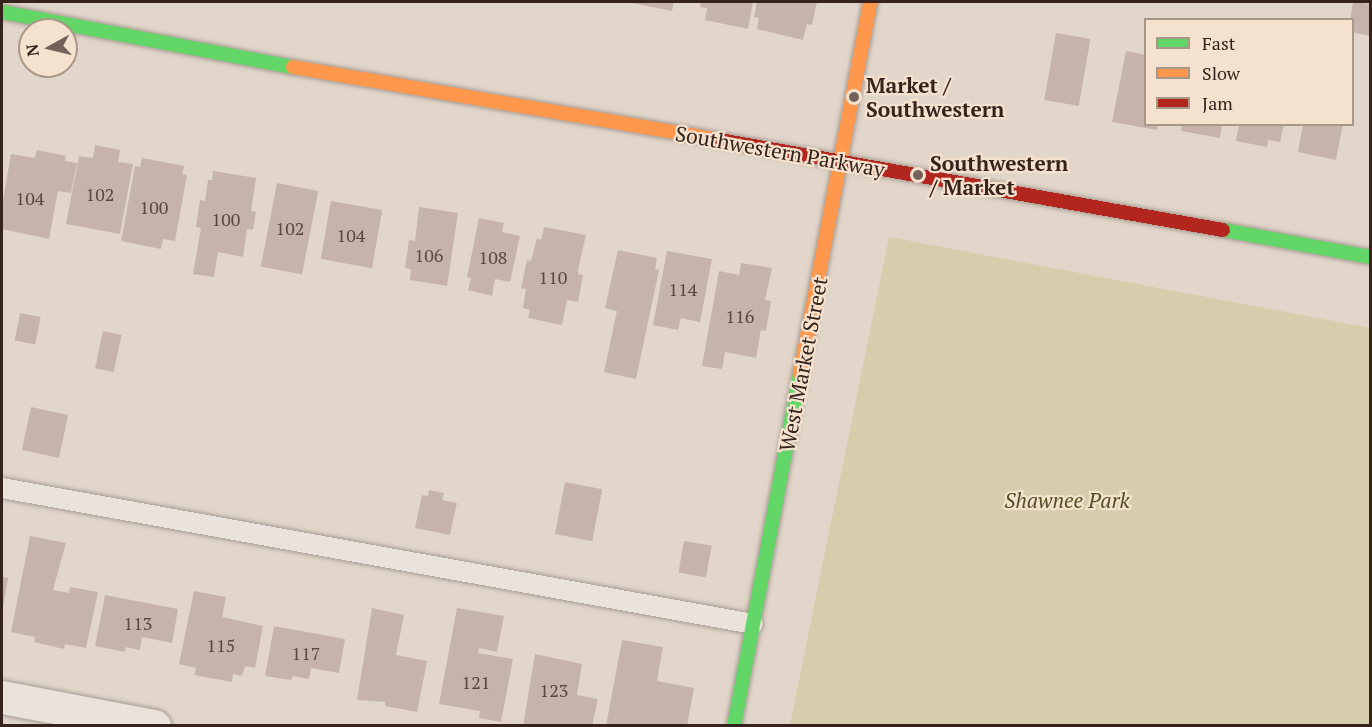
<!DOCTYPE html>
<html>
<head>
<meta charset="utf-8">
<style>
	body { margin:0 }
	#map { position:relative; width:1372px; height:727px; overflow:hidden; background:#e2d6ca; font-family:"PT Serif",serif }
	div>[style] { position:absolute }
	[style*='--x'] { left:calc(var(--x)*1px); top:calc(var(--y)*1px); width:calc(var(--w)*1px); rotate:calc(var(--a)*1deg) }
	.green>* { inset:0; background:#d5cdac }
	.building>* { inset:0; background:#c6b4ab; transform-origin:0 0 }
	.roads { filter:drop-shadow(0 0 2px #a79c94) drop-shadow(0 0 2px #a79c94) }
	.lane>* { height:20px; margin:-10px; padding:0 10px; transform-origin:10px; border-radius:10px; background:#eae3db }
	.street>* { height:33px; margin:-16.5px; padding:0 16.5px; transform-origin:16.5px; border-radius:16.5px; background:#eae3db }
	.fast>* { height:14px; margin:-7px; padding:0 7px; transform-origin:7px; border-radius:7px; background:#63d668 }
	.slow>* { height:14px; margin:-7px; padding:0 7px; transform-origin:7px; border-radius:7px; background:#ff974d }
	.jam>* { height:14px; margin:-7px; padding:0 7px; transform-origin:7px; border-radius:7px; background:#b3261e }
	.dots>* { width:16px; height:16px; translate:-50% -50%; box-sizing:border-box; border:3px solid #f5e2ce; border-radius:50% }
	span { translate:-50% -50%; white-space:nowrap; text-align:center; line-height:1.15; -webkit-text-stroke:4.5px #f5e2ce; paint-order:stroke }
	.number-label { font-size:18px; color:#594740 }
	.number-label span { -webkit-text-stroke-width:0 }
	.poi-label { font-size:21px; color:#35231c; font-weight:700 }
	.left { translate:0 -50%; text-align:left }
	.street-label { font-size:21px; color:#35231c }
	.park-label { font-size:21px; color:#4f5123; font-style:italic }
	.frame { position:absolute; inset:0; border:3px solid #35231c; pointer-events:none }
	.legend { position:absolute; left:1144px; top:18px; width:210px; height:108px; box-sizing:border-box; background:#f5e2ce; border:2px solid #a89687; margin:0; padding:8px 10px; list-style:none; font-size:18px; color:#35231c }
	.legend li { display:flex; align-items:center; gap:12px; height:30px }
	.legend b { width:30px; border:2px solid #a89687 }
	.north { position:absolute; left:18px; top:18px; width:60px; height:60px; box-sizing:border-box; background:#f5e2ce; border:2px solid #a89687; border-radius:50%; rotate:262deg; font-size:16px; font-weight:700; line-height:24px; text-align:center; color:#35231c }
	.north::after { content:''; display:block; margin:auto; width:21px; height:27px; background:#726259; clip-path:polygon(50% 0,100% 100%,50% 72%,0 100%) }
</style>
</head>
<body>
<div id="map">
	<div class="green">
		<div style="clip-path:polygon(889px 237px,1370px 328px,1370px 725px,790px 725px)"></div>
	</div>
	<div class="building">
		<div style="clip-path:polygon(627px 2px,674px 2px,672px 11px)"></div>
		<div style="clip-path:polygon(701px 2px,753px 2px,748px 29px,705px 20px,707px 8px,700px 7px)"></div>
		<div style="clip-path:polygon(757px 2px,817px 2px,812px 25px,807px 24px,803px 40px,757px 29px,759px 18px,754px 17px)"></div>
		<div style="clip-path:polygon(1353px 2px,1370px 4px,1370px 36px,1352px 32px,1352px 20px,1350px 20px)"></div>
		<div style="left:1056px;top:33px;width:35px;height:68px;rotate:10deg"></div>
		<div style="clip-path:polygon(1126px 51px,1146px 55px,1146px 124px,1158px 124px,1157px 130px,1112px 122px)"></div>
		<div style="clip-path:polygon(1182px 124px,1222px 124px,1220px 138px,1181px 131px)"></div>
		<div style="clip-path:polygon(1239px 124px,1284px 124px,1280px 142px,1268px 140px,1267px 147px,1236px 141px)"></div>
		<div style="clip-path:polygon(1303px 124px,1343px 124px,1336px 160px,1298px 152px)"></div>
		<div style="clip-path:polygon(95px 145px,120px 150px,118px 162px,133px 164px,120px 234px,66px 224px,79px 156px,93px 158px)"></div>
		<div style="clip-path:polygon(37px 150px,66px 156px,65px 161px,77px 163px,71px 193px,58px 191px,49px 239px,2px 229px,2px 206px,11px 154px,35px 158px)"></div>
		<div style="clip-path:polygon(142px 158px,184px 166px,182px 174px,187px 175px,175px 241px,163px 239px,161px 249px,121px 241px,135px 166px,140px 167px)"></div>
		<div style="clip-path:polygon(213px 171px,256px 178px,251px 211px,256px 212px,253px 230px,247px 229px,243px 257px,218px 252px,214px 277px,193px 274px,201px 228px,196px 227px,200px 200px,205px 201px,208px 180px,212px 180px)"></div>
		<div style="left:277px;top:183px;width:42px;height:85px;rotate:11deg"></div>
		<div style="left:331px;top:201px;width:52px;height:59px;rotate:10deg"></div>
		<div style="clip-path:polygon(419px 207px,458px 213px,447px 286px,410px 280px,411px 269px,405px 268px,409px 240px,415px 241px)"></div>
		<div style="clip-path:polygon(479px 218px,504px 223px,502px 232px,520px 236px,510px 282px,495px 279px,492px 296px,468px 290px,471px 278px,467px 277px)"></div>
		<div style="clip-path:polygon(544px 227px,586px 235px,578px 270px,578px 274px,583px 275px,578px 302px,567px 300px,562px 325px,528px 318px,530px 310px,523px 308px,526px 289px,521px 288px,527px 260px,531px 261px,537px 238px,541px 240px)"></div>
		<div style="clip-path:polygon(618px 250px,657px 258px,655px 269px,659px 270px,636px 379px,604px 372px,617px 311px,605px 308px)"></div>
		<div style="clip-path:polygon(667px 251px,712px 259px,700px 322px,681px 318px,678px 330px,653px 325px)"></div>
		<div style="clip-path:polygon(741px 263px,772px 268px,765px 300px,771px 301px,766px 331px,761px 330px,756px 358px,725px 352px,722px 369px,702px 366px,719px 271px,739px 275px)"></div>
		<div style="left:20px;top:313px;width:21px;height:28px;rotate:11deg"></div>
		<div style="left:103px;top:331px;width:19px;height:38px;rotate:12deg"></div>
		<div style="left:31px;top:407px;width:38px;height:44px;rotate:12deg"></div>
		<div style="left:565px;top:482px;width:38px;height:53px;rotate:11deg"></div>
		<div style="clip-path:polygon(429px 490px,444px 493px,442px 500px,457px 503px,450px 535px,415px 528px,422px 495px,428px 496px)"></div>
		<div style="clip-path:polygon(30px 536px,66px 543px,53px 590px,69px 593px,70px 587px,98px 592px,86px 648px,65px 644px,64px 649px,34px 642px,35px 637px,11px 632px)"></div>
		<div style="left:684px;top:541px;width:28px;height:32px;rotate:10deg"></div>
		<div style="clip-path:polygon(2px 577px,8px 578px,3px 607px,2px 607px)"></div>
		<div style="clip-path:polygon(194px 591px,226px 597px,222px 617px,263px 626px,255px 668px,245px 666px,242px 676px,233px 674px,232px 682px,194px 675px,196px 668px,179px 664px)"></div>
		<div style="clip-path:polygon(105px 595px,178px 609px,172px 643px,142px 637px,140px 650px,126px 647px,125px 652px,95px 646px)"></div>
		<div style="clip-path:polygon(372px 608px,404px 615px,396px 655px,427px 661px,417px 712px,385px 706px,385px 702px,357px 700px)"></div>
		<div style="clip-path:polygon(457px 608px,504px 616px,497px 652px,479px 648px,478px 653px,513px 659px,501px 722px,479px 718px,480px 711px,439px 704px)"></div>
		<div style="clip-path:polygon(274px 626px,345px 639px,339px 673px,311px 668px,309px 679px,293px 676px,291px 680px,265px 676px)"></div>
		<div style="clip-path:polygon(622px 640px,663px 647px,657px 681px,694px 688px,687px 726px,606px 726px)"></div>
		<div style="clip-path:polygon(535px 654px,582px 664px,577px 695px,598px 699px,592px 726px,523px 726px)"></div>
	</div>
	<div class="roads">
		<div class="lane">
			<div style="--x:2;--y:488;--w:763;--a:10.26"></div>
		</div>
		<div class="street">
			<div style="--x:2;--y:697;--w:155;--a:10.8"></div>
		</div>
		<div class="fast">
			<div style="--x:2;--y:12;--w:296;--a:10.7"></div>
			<div style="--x:1223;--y:230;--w:149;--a:10.4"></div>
			<div style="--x:734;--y:726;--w:358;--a:-79.4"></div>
		</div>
		<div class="slow">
			<div style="--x:293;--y:67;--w:427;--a:9.7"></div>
			<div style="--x:800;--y:374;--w:379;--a:-79.3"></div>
		</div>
		<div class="jam">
			<div style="--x:714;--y:139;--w:517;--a:10.14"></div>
		</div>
	</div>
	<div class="dots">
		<div style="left:854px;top:97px;background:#726259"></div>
		<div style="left:918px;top:175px;background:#726259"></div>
	</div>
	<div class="number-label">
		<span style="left:100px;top:194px">102</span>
		<span style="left:30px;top:198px">104</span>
		<span style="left:154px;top:207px">100</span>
		<span style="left:226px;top:219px">100</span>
		<span style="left:290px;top:228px">102</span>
		<span style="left:351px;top:235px">104</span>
		<span style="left:429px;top:255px">106</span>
		<span style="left:493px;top:257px">108</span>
		<span style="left:553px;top:277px">110</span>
		<span style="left:683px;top:289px">114</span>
		<span style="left:740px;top:316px">116</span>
		<span style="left:138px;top:623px">113</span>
		<span style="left:221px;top:645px">115</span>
		<span style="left:306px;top:653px">117</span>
		<span style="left:476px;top:682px">121</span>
		<span style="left:554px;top:690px">123</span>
	</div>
	<div class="poi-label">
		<span class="left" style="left:866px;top:97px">Market /<br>Southwestern</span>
		<span class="left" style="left:930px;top:175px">Southwestern<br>/ Market</span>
	</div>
	<div class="street-label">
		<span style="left:780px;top:151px;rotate:10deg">Southwestern Parkway</span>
		<span style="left:803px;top:364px;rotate:-79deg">West Market Street</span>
	</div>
	<div class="park-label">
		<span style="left:1067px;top:500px">Shawnee Park</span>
	</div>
	<div class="frame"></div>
	<ul class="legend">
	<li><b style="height:8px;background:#63d668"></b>Fast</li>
	<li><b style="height:8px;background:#ff974d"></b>Slow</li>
	<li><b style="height:8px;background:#b3261e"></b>Jam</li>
	</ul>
	<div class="north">N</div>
</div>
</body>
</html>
